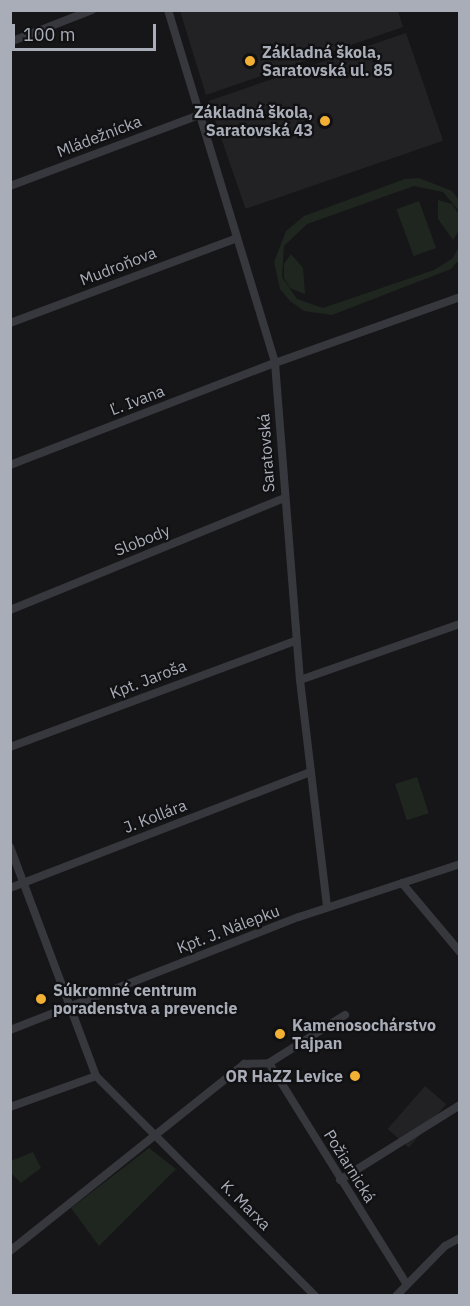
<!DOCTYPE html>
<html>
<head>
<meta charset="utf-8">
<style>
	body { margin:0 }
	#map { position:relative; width:470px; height:1306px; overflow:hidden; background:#161618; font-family:"IBM Plex Sans",sans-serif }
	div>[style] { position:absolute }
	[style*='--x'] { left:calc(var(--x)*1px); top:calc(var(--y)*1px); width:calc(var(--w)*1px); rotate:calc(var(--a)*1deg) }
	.built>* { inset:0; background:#222225; transform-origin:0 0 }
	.green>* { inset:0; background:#1e261f; transform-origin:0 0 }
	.minor>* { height:8px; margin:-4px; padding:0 4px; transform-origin:4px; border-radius:4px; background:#37383d }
	.dots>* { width:16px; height:16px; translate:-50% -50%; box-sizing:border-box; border:3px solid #111113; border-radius:50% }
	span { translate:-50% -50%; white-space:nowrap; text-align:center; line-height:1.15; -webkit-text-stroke:4.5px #111113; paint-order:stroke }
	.poi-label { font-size:16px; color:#a8adb8; font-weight:700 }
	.left { translate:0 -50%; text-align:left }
	.right { translate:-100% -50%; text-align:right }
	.street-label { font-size:16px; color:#a8adb8 }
	.frame { position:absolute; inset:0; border:12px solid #a8adb8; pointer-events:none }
	.scale { position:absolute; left:12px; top:24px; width:144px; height:27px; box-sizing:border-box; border:3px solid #a8adb8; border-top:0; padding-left:8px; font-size:18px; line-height:21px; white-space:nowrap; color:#a8adb8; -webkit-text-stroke:4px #111113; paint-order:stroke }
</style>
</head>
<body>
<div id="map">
	<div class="built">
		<div style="clip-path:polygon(180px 11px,398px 11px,403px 27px,206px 95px)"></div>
		<div style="left:406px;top:33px;width:114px;height:209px;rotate:71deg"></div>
		<div style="left:425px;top:1086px;width:28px;height:57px;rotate:41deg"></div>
	</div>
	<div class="green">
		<div style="clip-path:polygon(419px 178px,452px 191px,459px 200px,459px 211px,443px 192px,414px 186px,307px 224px,284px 246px,282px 277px,297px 299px,323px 308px,434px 270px,453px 258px,459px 246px,459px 260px,451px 269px,332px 315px,304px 311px,290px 301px,280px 289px,274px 262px,286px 231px,304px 216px,405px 179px)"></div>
		<div style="clip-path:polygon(438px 200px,452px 204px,459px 214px,459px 230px,453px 240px,438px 219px)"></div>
		<div style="left:419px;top:201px;width:50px;height:24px;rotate:70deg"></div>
		<div style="clip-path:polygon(291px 254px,303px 268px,305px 294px,290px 288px,284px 278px,284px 264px)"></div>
		<div style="left:417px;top:777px;width:38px;height:23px;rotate:72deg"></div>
		<div style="clip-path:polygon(149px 1148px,176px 1169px,99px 1246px,71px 1208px)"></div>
		<div style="clip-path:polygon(33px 1152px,41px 1168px,21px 1183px,11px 1173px,11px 1161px)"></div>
	</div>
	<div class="minor">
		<div style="--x:168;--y:10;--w:369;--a:73.1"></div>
		<div style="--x:275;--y:363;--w:318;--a:85.5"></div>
		<div style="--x:300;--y:680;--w:229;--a:83.2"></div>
		<div style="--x:10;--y:42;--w:88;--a:-21.3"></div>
		<div style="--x:10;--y:186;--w:202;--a:-20.6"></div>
		<div style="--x:10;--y:323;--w:242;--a:-20.5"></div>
		<div style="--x:10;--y:465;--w:284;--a:-21.1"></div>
		<div style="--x:275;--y:363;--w:196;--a:-19.6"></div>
		<div style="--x:10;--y:610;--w:296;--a:-22.2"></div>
		<div style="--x:300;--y:680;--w:170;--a:-19.3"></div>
		<div style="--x:10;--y:747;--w:306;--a:-20.4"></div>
		<div style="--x:10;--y:847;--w:245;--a:69.4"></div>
		<div style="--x:96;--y:1076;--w:310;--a:45.1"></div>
		<div style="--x:402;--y:883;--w:90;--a:50"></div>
		<div style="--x:10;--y:888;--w:322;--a:-21.1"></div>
		<div style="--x:10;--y:1030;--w:310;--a:-21.4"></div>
		<div style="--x:299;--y:917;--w:169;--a:-18.2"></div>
		<div style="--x:269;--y:1063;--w:261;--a:58.1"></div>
		<div style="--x:10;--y:1107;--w:91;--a:-19.8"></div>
		<div style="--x:340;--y:1180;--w:142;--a:-32"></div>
		<div style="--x:10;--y:1251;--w:300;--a:-38.6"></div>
		<div style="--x:244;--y:1064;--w:25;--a:-2"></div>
		<div style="--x:269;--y:1063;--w:90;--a:-32.3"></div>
		<div style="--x:396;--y:1296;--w:70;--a:-45.6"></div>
		<div style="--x:445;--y:1246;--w:17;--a:-28"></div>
	</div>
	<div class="dots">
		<div style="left:250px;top:61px;background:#f2b134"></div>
		<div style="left:325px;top:121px;background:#f2b134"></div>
		<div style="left:41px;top:999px;background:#f2b134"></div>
		<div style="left:280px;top:1034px;background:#f2b134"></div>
		<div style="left:355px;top:1076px;background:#f2b134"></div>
	</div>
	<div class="poi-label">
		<span class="left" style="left:262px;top:61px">Základná škola,<br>Saratovská ul. 85</span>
		<span class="right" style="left:313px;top:121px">Základná škola,<br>Saratovská 43</span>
		<span class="left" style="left:53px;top:999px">Súkromné centrum<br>poradenstva a prevencie</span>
		<span class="left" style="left:292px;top:1034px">Kamenosochárstvo<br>Tajpan</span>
		<span class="right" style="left:343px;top:1076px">OR HaZZ Levice</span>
	</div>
	<div class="street-label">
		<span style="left:99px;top:136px;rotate:-21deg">Mládežnícka</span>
		<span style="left:118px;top:266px;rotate:-21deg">Mudroňova</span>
		<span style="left:137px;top:400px;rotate:-21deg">Ľ. Ivana</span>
		<span style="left:266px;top:453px;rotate:-94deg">Saratovská</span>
		<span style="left:142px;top:540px;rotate:-22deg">Slobody</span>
		<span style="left:148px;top:679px;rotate:-21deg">Kpt. Jaroša</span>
		<span style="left:155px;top:816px;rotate:-21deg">J. Kollára</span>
		<span style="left:228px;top:929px;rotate:-21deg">Kpt. J. Nálepku</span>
		<span style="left:350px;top:1166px;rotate:58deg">Požiarnická</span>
		<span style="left:246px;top:1205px;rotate:45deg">K. Marxa</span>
	</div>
	<div class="frame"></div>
	<div class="scale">100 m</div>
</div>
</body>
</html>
